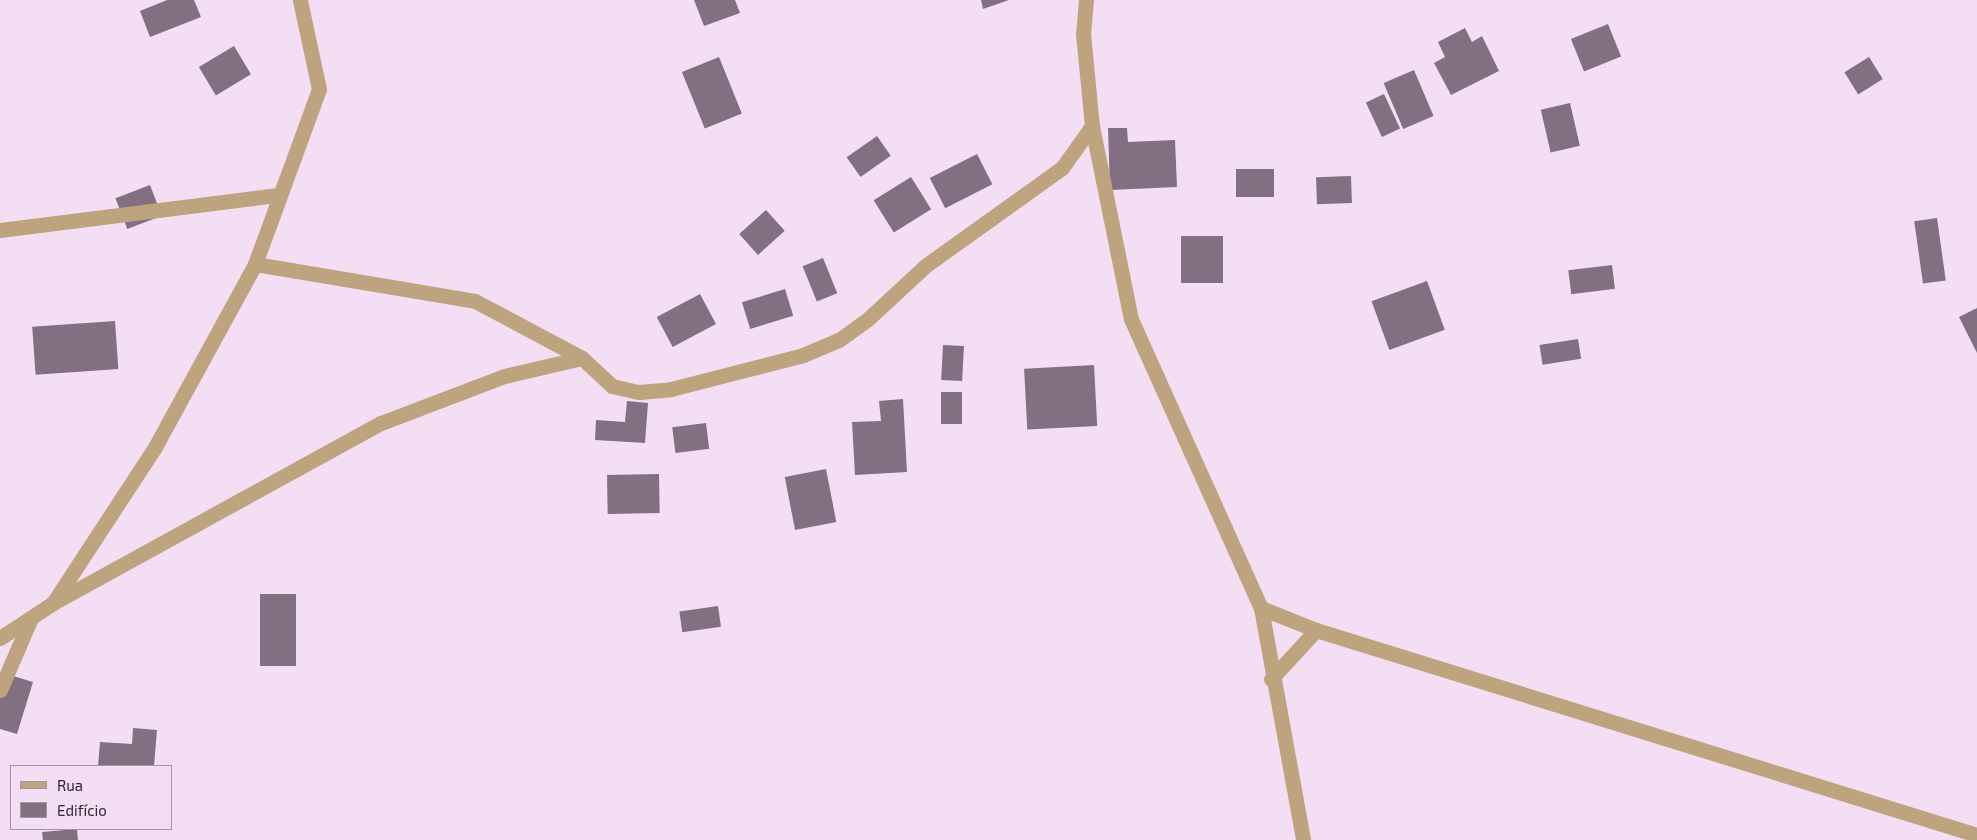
<!DOCTYPE html>
<html>
<head>
<meta charset="utf-8">
<style>
	body { margin:0 }
	#map { position:relative; width:1977px; height:840px; overflow:hidden; background:#f4def4; font-family:"Exo 2",sans-serif }
	div>[style] { position:absolute }
	[style*='--x'] { left:calc(var(--x)*1px); top:calc(var(--y)*1px); width:calc(var(--w)*1px); rotate:calc(var(--a)*1deg) }
	.building>* { inset:0; background:#826f82; transform-origin:0 0 }
	.street>* { height:15px; margin:-7.5px; padding:0 7.5px; transform-origin:7.5px; border-radius:7.5px; background:#bea47e }
	span { translate:-50% -50%; white-space:nowrap; text-align:center; line-height:1.15; -webkit-text-stroke:5px #f4def4; paint-order:stroke }
	.legend { position:absolute; left:10px; top:765px; width:162px; height:65px; box-sizing:border-box; background:#f4def4; border:1px solid #a494a4; margin:0; padding:6px 9px; list-style:none; font-size:15px; color:#2d252d }
	.legend li { display:flex; align-items:center; gap:10px; height:25px }
	.legend b { width:25px; border:1px solid #a494a4 }
</style>
</head>
<body>
<div id="map">
	<div class="building">
		<div style="clip-path:polygon(167px 0,194px 0,201px 17px,150px 37px,140px 11px)"></div>
		<div style="clip-path:polygon(694px 0,735px 0,740px 13px,704px 26px)"></div>
		<div style="clip-path:polygon(981px 0,1009px 0,983px 9px)"></div>
		<div style="left:1608px;top:24px;width:35px;height:40px;rotate:68deg"></div>
		<div style="clip-path:polygon(1465px 28px,1472px 42px,1482px 36px,1499px 71px,1451px 95px,1434px 63px,1445px 57px,1438px 42px)"></div>
		<div style="left:234px;top:46px;width:33px;height:41px;rotate:59deg"></div>
		<div style="left:719px;top:57px;width:61px;height:40px;rotate:68deg"></div>
		<div style="left:1869px;top:57px;width:26px;height:29px;rotate:58deg"></div>
		<div style="left:1414px;top:70px;width:50px;height:33px;rotate:67deg"></div>
		<div style="left:1384px;top:94px;width:38px;height:20px;rotate:65deg"></div>
		<div style="left:1570px;top:103px;width:44px;height:30px;rotate:77deg"></div>
		<div style="clip-path:polygon(1108px 128px,1127px 128px,1128px 142px,1175px 140px,1177px 187px,1110px 190px)"></div>
		<div style="left:877px;top:136px;width:24px;height:37px;rotate:55deg"></div>
		<div style="left:977px;top:154px;width:34px;height:53px;rotate:63deg"></div>
		<div style="left:1274px;top:169px;width:28px;height:38px;rotate:90deg"></div>
		<div style="left:1351px;top:176px;width:27px;height:35px;rotate:88deg"></div>
		<div style="left:911px;top:177px;width:38px;height:44px;rotate:58deg"></div>
		<div style="left:150px;top:185px;width:33px;height:37px;rotate:69deg"></div>
		<div style="left:766px;top:210px;width:28px;height:36px;rotate:48deg"></div>
		<div style="left:1937px;top:218px;width:63px;height:23px;rotate:82deg"></div>
		<div style="left:1181px;top:236px;width:42px;height:47px"></div>
		<div style="left:823px;top:258px;width:38px;height:22px;rotate:68deg"></div>
		<div style="left:1612px;top:265px;width:24px;height:44px;rotate:83deg"></div>
		<div style="left:1427px;top:281px;width:52px;height:59px;rotate:70deg"></div>
		<div style="left:785px;top:289px;width:28px;height:45px;rotate:73deg"></div>
		<div style="left:700px;top:294px;width:34px;height:49px;rotate:62deg"></div>
		<div style="clip-path:polygon(1977px 308px,1977px 353px,1959px 317px)"></div>
		<div style="left:115px;top:321px;width:48px;height:83px;rotate:86deg"></div>
		<div style="left:1578px;top:339px;width:20px;height:39px;rotate:81deg"></div>
		<div style="left:943px;top:345px;width:21px;height:35px;rotate:3deg"></div>
		<div style="left:1094px;top:365px;width:61px;height:70px;rotate:87deg"></div>
		<div style="left:941px;top:392px;width:21px;height:32px"></div>
		<div style="clip-path:polygon(903px 399px,907px 472px,855px 475px,852px 422px,881px 421px,879px 401px)"></div>
		<div style="clip-path:polygon(627px 401px,648px 403px,645px 443px,595px 440px,596px 420px,625px 422px)"></div>
		<div style="left:706px;top:423px;width:26px;height:34px;rotate:83deg"></div>
		<div style="left:826px;top:469px;width:54px;height:42px;rotate:79deg"></div>
		<div style="left:659px;top:474px;width:39px;height:52px;rotate:89deg"></div>
		<div style="left:260px;top:594px;width:36px;height:72px"></div>
		<div style="left:718px;top:606px;width:21px;height:39px;rotate:82deg"></div>
		<div style="clip-path:polygon(0 672px,33px 682px,17px 734px,0 729px)"></div>
		<div style="clip-path:polygon(133px 728px,157px 730px,154px 766px,98px 766px,100px 742px,132px 744px)"></div>
		<div style="left:77px;top:829px;width:11px;height:35px;rotate:85deg"></div>
	</div>
	<div class="street">
		<div style="--x:1086;--y:0;--w:33;--a:95"></div>
		<div style="--x:1083;--y:33;--w:93;--a:84.5"></div>
		<div style="--x:1092;--y:126;--w:197;--a:78.6"></div>
		<div style="--x:1131;--y:319;--w:317;--a:65.8"></div>
		<div style="--x:1261;--y:608;--w:236;--a:79.7"></div>
		<div style="--x:0;--y:230;--w:280;--a:-7.2"></div>
		<div style="--x:255;--y:264;--w:223;--a:9.5"></div>
		<div style="--x:475;--y:301;--w:121;--a:28"></div>
		<div style="--x:582;--y:358;--w:41;--a:43"></div>
		<div style="--x:612;--y:386;--w:28;--a:13"></div>
		<div style="--x:639;--y:392;--w:32;--a:-5"></div>
		<div style="--x:671;--y:389;--w:136;--a:-14.4"></div>
		<div style="--x:803;--y:355;--w:39;--a:-23"></div>
		<div style="--x:839;--y:340;--w:36;--a:-36"></div>
		<div style="--x:868;--y:319;--w:78;--a:-42.9"></div>
		<div style="--x:925;--y:266;--w:168;--a:-35.6"></div>
		<div style="--x:1062;--y:168;--w:52;--a:-54.5"></div>
		<div style="--x:53;--y:603;--w:186;--a:-56.8"></div>
		<div style="--x:155;--y:447;--w:209;--a:-61.3"></div>
		<div style="--x:255;--y:264;--w:186;--a:-69.9"></div>
		<div style="--x:319;--y:89;--w:91;--a:-102.1"></div>
		<div style="--x:1261;--y:608;--w:59;--a:21.8"></div>
		<div style="--x:1316;--y:630;--w:692;--a:17.23"></div>
		<div style="--x:0;--y:638;--w:64;--a:-33.4"></div>
		<div style="--x:53;--y:603;--w:374;--a:-28.8"></div>
		<div style="--x:381;--y:423;--w:132;--a:-20.9"></div>
		<div style="--x:504;--y:376;--w:80;--a:-13"></div>
		<div style="--x:1271;--y:679;--w:67;--a:-47.4"></div>
		<div style="--x:0;--y:690;--w:78;--a:-66.7"></div>
	</div>
	<ul class="legend">
	<li><b style="height:6px;background:#bea47e"></b>Rua</li>
	<li><b style="height:14px;background:#826f82"></b>Edifício</li>
	</ul>
</div>
</body>
</html>
